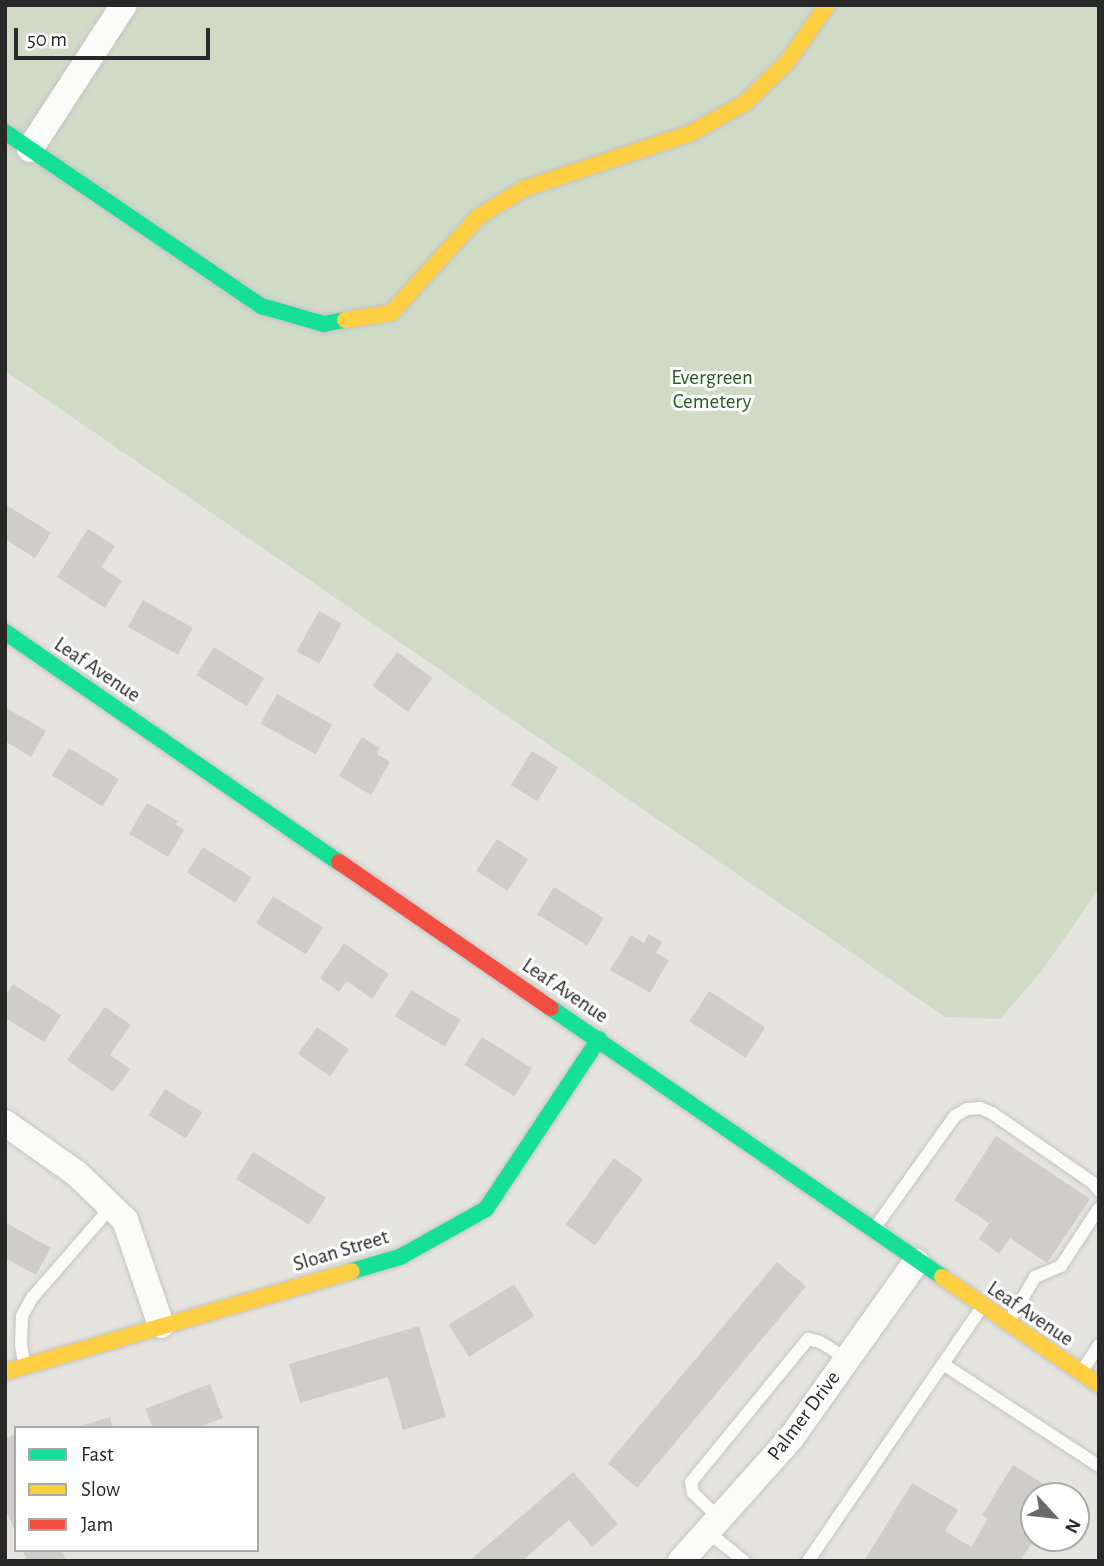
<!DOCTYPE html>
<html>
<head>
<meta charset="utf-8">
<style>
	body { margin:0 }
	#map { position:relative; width:1104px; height:1566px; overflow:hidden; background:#e6e4de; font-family:"Alegreya Sans",sans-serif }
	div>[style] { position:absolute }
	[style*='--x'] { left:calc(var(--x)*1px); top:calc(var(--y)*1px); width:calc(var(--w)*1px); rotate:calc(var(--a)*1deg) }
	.cemetery>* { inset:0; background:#d0dbc6 }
	.building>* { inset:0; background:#cfcdc9; transform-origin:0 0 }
	.roads { filter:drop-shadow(0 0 2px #c4c3c3) drop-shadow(0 0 2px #c4c3c3) }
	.lane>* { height:12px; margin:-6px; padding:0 6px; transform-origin:6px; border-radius:6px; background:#fbfbfa }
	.street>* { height:26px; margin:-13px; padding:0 13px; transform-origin:13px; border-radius:13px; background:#fbfbfa }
	.fast>* { height:16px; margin:-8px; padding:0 8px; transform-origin:8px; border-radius:8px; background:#16e098 }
	.slow>* { height:16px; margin:-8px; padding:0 8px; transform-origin:8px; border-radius:8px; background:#ffcf43 }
	.jam>* { height:16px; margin:-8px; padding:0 8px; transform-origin:8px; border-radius:8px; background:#f24e42 }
	span { translate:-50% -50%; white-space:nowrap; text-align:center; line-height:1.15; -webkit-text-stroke:6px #fff; paint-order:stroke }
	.park-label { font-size:21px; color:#23601d }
	.street-label { font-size:21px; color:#282828 }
	.frame { position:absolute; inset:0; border:7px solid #282828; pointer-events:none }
	.legend { position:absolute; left:14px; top:1426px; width:245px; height:126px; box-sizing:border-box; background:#fff; border:2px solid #a9a9a9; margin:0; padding:9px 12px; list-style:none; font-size:21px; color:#282828 }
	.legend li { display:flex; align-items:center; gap:14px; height:35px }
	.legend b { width:35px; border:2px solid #a9a9a9 }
	.north { position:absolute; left:1020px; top:1482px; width:70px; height:70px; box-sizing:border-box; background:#fff; border:2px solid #a9a9a9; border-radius:50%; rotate:117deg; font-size:19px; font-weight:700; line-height:28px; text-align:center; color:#282828 }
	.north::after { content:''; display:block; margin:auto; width:24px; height:32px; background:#6a6a68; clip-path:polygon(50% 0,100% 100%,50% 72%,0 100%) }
	.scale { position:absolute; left:14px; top:28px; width:196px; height:32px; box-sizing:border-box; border:4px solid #282828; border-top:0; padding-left:9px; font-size:21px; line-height:24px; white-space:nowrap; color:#282828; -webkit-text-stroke:5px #fff; paint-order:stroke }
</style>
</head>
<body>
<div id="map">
	<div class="cemetery">
		<div style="clip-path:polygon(5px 5px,1099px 5px,1099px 889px,1040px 973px,1000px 1019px,945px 1017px,5px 371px)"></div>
	</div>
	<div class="building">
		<div style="clip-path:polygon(5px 504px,51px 533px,35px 558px,5px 539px)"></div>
		<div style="clip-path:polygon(88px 529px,115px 546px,101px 567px,122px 581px,105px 608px,57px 577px)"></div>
		<div style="left:143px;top:600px;width:57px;height:31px;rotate:29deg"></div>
		<div style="left:319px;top:611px;width:26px;height:46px;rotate:29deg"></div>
		<div style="left:214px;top:647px;width:59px;height:33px;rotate:32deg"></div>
		<div style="left:397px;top:652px;width:44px;height:42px;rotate:36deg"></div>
		<div style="left:277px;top:694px;width:63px;height:34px;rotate:29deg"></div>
		<div style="clip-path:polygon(5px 707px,46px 731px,31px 757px,5px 741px)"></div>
		<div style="clip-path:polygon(362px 737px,380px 748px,377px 754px,390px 762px,371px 795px,339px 776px)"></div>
		<div style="left:69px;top:748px;width:59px;height:32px;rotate:32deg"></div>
		<div style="left:532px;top:751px;width:31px;height:40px;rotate:32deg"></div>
		<div style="clip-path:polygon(147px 803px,178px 821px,175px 824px,184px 830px,168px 857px,129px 834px)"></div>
		<div style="left:497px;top:839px;width:37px;height:38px;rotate:33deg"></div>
		<div style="left:203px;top:847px;width:57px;height:30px;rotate:32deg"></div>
		<div style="left:554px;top:887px;width:59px;height:32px;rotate:32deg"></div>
		<div style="left:273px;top:896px;width:59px;height:32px;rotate:32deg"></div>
		<div style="clip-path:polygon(648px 934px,662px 942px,656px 953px,669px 960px,650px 993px,610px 970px,631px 935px,644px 943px)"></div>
		<div style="clip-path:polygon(344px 943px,389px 974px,372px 999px,347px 981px,339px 992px,320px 978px)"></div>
		<div style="clip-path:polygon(13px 984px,61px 1015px,44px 1042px,5px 1018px,5px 997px)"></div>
		<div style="left:411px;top:990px;width:58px;height:31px;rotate:31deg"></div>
		<div style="left:709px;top:991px;width:67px;height:36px;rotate:33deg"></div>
		<div style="clip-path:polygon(105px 1007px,131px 1025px,110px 1055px,130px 1069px,113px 1092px,67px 1060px)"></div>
		<div style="left:317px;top:1027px;width:39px;height:33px;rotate:35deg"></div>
		<div style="left:482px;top:1037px;width:59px;height:33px;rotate:32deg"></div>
		<div style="left:165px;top:1089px;width:44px;height:31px;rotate:32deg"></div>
		<div style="clip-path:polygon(996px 1136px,1090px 1199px,1047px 1263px,1010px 1238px,999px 1254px,979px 1239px,989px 1223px,954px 1200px)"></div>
		<div style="left:253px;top:1152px;width:86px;height:32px;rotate:32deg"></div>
		<div style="left:614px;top:1158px;width:36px;height:82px;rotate:36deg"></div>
		<div style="clip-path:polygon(5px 1222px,51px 1248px,36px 1275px,5px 1258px)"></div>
		<div style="left:777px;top:1262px;width:38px;height:263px;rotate:40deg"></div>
		<div style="left:514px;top:1284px;width:38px;height:77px;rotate:58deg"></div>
		<div style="clip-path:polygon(419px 1326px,446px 1417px,403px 1430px,388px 1377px,300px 1403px,289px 1364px)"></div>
		<div style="clip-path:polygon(210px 1384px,223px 1418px,197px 1428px,153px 1428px,145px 1409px)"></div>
		<div style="clip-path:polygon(110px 1417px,113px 1428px,77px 1428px,77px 1427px)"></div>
		<div style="clip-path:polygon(16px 1434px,16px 1533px,5px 1508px,5px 1439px)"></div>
		<div style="clip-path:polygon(1013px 1465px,1063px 1496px,1034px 1496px,1034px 1538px,1044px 1538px,1038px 1548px,1031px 1544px,1020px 1561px,864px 1561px,912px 1483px,958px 1510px,945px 1531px,971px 1547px,988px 1519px,982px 1515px)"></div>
		<div style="clip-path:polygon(573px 1472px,618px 1524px,592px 1547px,569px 1520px,522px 1561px,469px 1561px)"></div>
		<div style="clip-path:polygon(23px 1550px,62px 1550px,66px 1561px,27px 1561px)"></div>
	</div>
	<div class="roads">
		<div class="lane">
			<div style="--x:874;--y:1229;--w:139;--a:-54.4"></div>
			<div style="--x:955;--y:1116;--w:14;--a:-30"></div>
			<div style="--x:967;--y:1109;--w:13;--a:-4"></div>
			<div style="--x:980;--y:1108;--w:13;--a:23"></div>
			<div style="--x:992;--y:1113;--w:123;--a:34.7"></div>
			<div style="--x:1093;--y:1183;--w:10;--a:53"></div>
			<div style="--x:1010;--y:1320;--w:50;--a:-59.8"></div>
			<div style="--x:1035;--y:1277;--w:28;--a:-23"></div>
			<div style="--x:1061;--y:1266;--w:69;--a:-56.8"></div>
			<div style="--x:24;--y:1363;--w:18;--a:-99"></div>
			<div style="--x:21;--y:1345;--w:29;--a:-88"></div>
			<div style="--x:22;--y:1316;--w:21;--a:-61"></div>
			<div style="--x:32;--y:1298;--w:121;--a:-49"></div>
			<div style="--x:943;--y:1364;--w:186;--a:33.2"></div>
			<div style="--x:1082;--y:1371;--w:31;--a:-57"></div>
			<div style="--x:720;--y:1519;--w:37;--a:-136"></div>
			<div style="--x:693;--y:1493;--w:11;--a:-100"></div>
			<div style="--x:691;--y:1482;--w:185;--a:-50.7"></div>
			<div style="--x:808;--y:1339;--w:12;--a:14"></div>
			<div style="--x:820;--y:1342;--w:32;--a:32"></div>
			<div style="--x:708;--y:1532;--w:46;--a:38.9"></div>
			<div style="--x:808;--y:1561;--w:308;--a:-55.6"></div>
		</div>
		<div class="street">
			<div style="--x:30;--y:149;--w:172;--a:-56.9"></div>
			<div style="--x:5;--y:1123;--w:87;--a:35.2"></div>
			<div style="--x:76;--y:1173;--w:68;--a:43.8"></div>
			<div style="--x:125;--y:1220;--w:111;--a:71.1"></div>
			<div style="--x:681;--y:1561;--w:165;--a:-48.2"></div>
			<div style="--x:791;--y:1438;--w:216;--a:-54.6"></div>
		</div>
		<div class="fast">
			<div style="--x:5;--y:132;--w:310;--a:34.2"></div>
			<div style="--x:261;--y:306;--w:66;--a:15.9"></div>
			<div style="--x:324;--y:324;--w:21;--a:-11"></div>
			<div style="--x:5;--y:632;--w:406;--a:34.6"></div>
			<div style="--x:551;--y:1008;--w:475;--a:34.5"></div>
			<div style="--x:352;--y:1271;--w:50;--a:-16.3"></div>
			<div style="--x:400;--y:1257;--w:98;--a:-29.2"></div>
			<div style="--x:486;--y:1209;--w:204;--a:-56.4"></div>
		</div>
		<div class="slow">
			<div style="--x:345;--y:320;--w:47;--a:-8.7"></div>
			<div style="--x:391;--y:313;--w:130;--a:-47.8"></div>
			<div style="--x:478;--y:217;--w:53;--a:-31.9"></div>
			<div style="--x:523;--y:189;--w:177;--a:-18.4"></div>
			<div style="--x:691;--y:133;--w:62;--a:-29.1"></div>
			<div style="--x:745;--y:103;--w:60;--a:-44.3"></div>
			<div style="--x:788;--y:61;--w:68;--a:-55.1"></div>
			<div style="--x:942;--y:1277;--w:191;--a:34.5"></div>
			<div style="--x:5;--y:1372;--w:361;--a:-16.2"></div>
		</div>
		<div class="jam">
			<div style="--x:339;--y:862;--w:257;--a:34.6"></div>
		</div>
	</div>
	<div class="park-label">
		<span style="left:712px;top:390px">Evergreen<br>Cemetery</span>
	</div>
	<div class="street-label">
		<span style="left:97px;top:670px;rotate:34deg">Leaf Avenue</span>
		<span style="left:565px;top:991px;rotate:34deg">Leaf Avenue</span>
		<span style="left:341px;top:1251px;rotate:-17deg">Sloan Street</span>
		<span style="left:1030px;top:1314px;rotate:34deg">Leaf Avenue</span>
		<span style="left:804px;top:1416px;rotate:-53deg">Palmer Drive</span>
	</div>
	<div class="frame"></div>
	<ul class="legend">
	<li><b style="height:9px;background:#16e098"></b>Fast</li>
	<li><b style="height:9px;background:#ffcf43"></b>Slow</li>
	<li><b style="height:9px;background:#f24e42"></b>Jam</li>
	</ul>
	<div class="north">N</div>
	<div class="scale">50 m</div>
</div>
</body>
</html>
